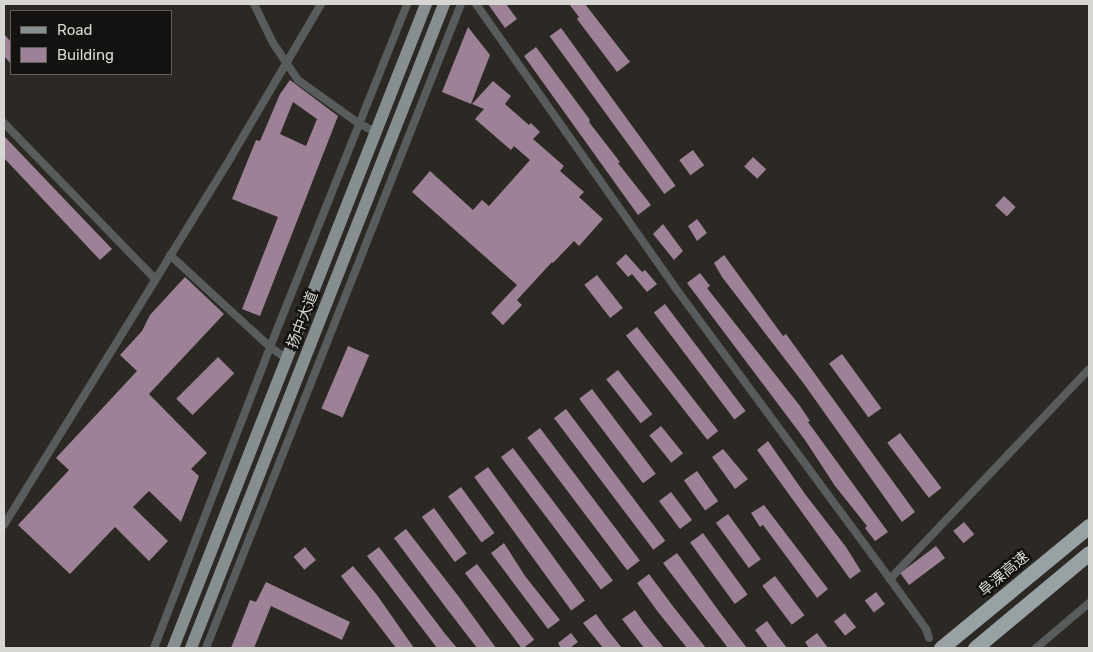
<!DOCTYPE html>
<html>
<head>
<meta charset="utf-8">
<style>
	body { margin:0 }
	#map { position:relative; width:1093px; height:652px; overflow:hidden; background:#2c2924; font-family:Rubik,"Noto Sans SC",sans-serif }
	div>[style] { position:absolute }
	[style*='--x'] { left:calc(var(--x)*1px); top:calc(var(--y)*1px); width:calc(var(--w)*1px); rotate:calc(var(--a)*1deg) }
	.building>* { inset:0; background:#9d8196; transform-origin:0 0 }
	.minor>* { height:8px; margin:-4px; padding:0 4px; transform-origin:4px; border-radius:4px; background:#585c5d }
	.primary>* { height:12px; margin:-6px; padding:0 6px; transform-origin:6px; border-radius:6px; background:#868e90 }
	.motorway>* { height:15px; margin:-7.5px; padding:0 7.5px; transform-origin:7.5px; border-radius:7.5px; background:#98a1a4 }
	span { translate:-50% -50%; white-space:nowrap; text-align:center; line-height:1.15; -webkit-text-stroke:5px #131210; paint-order:stroke }
	.street-label { font-size:15px; color:#d8d6d2 }
	.frame { position:absolute; inset:0; border:5px solid #d8d6d2; pointer-events:none }
	.legend { position:absolute; left:10px; top:10px; width:162px; height:65px; box-sizing:border-box; background:#131210; border:1px solid #62605e; margin:0; padding:6px 9px; list-style:none; font-size:15px; color:#d8d6d2 }
	.legend li { display:flex; align-items:center; gap:10px; height:25px }
	.legend b { width:25px; border:1px solid #62605e }
</style>
</head>
<body>
<div id="map">
	<div class="building">
		<div style="clip-path:polygon(488px 4px,506px 4px,517px 19px,505px 28px)"></div>
		<div style="clip-path:polygon(569px 4px,585px 4px,630px 62px,617px 72px,577px 19px,579px 17px)"></div>
		<div style="clip-path:polygon(468px 27px,490px 55px,471px 104px,442px 92px)"></div>
		<div style="left:561px;top:28px;width:195px;height:14px;rotate:54deg"></div>
		<div style="clip-path:polygon(4px 34px,11px 42px,11px 64px,4px 56px)"></div>
		<div style="clip-path:polygon(536px 47px,590px 120px,589px 122px,620px 162px,618px 163px,651px 205px,638px 215px,524px 56px)"></div>
		<div style="clip-path:polygon(evenodd,290px 80px,338px 116px,260px 316px,242px 309px,278px 217px,232px 199px,256px 140px,260px 141px,280px 94px,290px 80px,293px 102px,317px 119px,306px 146px,280px 134px,293px 102px)"></div>
		<div style="clip-path:polygon(493px 81px,511px 96px,505px 104px,529px 125px,531px 123px,540px 132px,533px 139px,564px 166px,560px 171px,584px 192px,579px 197px,603px 219px,579px 246px,574px 241px,553px 263px,552px 262px,517px 300px,522px 305px,503px 325px,491px 313px,517px 285px,412px 192px,430px 171px,473px 210px,482px 200px,489px 206px,530px 160px,514px 146px,511px 150px,475px 119px,484px 109px,472px 104px)"></div>
		<div style="clip-path:polygon(4px 136px,112px 249px,100px 260px,4px 158px)"></div>
		<div style="left:693px;top:150px;width:19px;height:17px;rotate:54deg"></div>
		<div style="left:753px;top:157px;width:18px;height:13px;rotate:43deg"></div>
		<div style="left:1004px;top:196px;width:16px;height:13px;rotate:43deg"></div>
		<div style="clip-path:polygon(697px 219px,707px 233px,697px 241px,688px 226px)"></div>
		<div style="clip-path:polygon(663px 224px,683px 251px,674px 260px,653px 234px)"></div>
		<div style="clip-path:polygon(626px 254px,642px 272px,645px 270px,657px 284px,647px 292px,632px 274px,628px 277px,616px 263px)"></div>
		<div style="clip-path:polygon(724px 255px,783px 336px,786px 334px,915px 512px,902px 522px,804px 384px,722px 277px,714px 263px)"></div>
		<div style="clip-path:polygon(700px 273px,710px 286px,707px 288px,800px 406px,810px 421px,808px 422px,888px 532px,875px 541px,865px 528px,867px 526px,835px 486px,805px 440px,687px 283px)"></div>
		<div style="left:597px;top:275px;width:42px;height:16px;rotate:52deg"></div>
		<div style="clip-path:polygon(185px 277px,224px 314px,149px 394px,207px 453px,191px 469px,199px 476px,181px 522px,149px 491px,133px 507px,168px 541px,149px 561px,115px 527px,70px 574px,18px 525px,69px 470px,56px 458px,137px 371px,120px 355px,142px 331px,150px 315px)"></div>
		<div style="left:665px;top:304px;width:134px;height:14px;rotate:53deg"></div>
		<div style="left:637px;top:327px;width:132px;height:14px;rotate:52deg"></div>
		<div style="left:348px;top:346px;width:23px;height:68px;rotate:23deg"></div>
		<div style="left:842px;top:354px;width:67px;height:16px;rotate:54deg"></div>
		<div style="left:218px;top:357px;width:23px;height:59px;rotate:45deg"></div>
		<div style="left:618px;top:370px;width:56px;height:15px;rotate:52deg"></div>
		<div style="left:592px;top:389px;width:106px;height:16px;rotate:53deg"></div>
		<div style="left:566px;top:409px;width:165px;height:15px;rotate:53deg"></div>
		<div style="left:661px;top:426px;width:35px;height:15px;rotate:51deg"></div>
		<div style="left:540px;top:428px;width:166px;height:16px;rotate:53deg"></div>
		<div style="left:900px;top:433px;width:69px;height:16px;rotate:53deg"></div>
		<div style="clip-path:polygon(768px 441px,805px 494px,846px 547px,861px 571px,850px 579px,757px 450px)"></div>
		<div style="left:513px;top:448px;width:166px;height:15px;rotate:53deg"></div>
		<div style="clip-path:polygon(723px 449px,748px 479px,735px 489px,712px 457px)"></div>
		<div style="left:488px;top:467px;width:165px;height:17px;rotate:54deg"></div>
		<div style="left:697px;top:471px;width:37px;height:16px;rotate:55deg"></div>
		<div style="left:461px;top:487px;width:57px;height:16px;rotate:54deg"></div>
		<div style="left:671px;top:492px;width:35px;height:15px;rotate:53deg"></div>
		<div style="clip-path:polygon(764px 505px,828px 589px,817px 598px,763px 525px,760px 527px,751px 513px)"></div>
		<div style="left:434px;top:508px;width:56px;height:15px;rotate:54deg"></div>
		<div style="left:728px;top:514px;width:56px;height:15px;rotate:54deg"></div>
		<div style="left:964px;top:522px;width:16px;height:14px;rotate:50deg"></div>
		<div style="clip-path:polygon(406px 529px,459px 597px,496px 648px,477px 648px,447px 609px,394px 538px)"></div>
		<div style="left:703px;top:533px;width:76px;height:16px;rotate:54deg"></div>
		<div style="clip-path:polygon(504px 543px,525px 576px,560px 620px,548px 629px,491px 553px)"></div>
		<div style="left:936px;top:546px;width:15px;height:45px;rotate:53deg"></div>
		<div style="left:305px;top:547px;width:17px;height:15px;rotate:50deg"></div>
		<div style="clip-path:polygon(379px 547px,446px 635px,457px 648px,437px 648px,367px 556px)"></div>
		<div style="clip-path:polygon(677px 553px,721px 614px,747px 648px,728px 648px,685px 592px,663px 563px)"></div>
		<div style="left:477px;top:564px;width:95px;height:15px;rotate:53deg"></div>
		<div style="clip-path:polygon(353px 566px,377px 595px,414px 648px,396px 648px,341px 576px)"></div>
		<div style="clip-path:polygon(649px 574px,672px 605px,706px 648px,687px 648px,658px 612px,637px 583px)"></div>
		<div style="left:775px;top:576px;width:49px;height:16px;rotate:53deg"></div>
		<div style="clip-path:polygon(266px 582px,350px 622px,342px 640px,271px 606px,254px 648px,231px 648px,250px 600px,256px 602px)"></div>
		<div style="left:876px;top:592px;width:15px;height:14px;rotate:53deg"></div>
		<div style="clip-path:polygon(635px 610px,644px 623px,664px 648px,644px 648px,622px 619px)"></div>
		<div style="left:845px;top:613px;width:18px;height:14px;rotate:52deg"></div>
		<div style="clip-path:polygon(596px 614px,606px 628px,622px 648px,603px 648px,583px 623px)"></div>
		<div style="clip-path:polygon(767px 621px,777px 635px,787px 648px,768px 648px,766px 645px,755px 630px)"></div>
		<div style="clip-path:polygon(571px 633px,578px 642px,570px 648px,561px 648px,558px 643px)"></div>
		<div style="clip-path:polygon(817px 633px,828px 648px,809px 648px,805px 642px)"></div>
	</div>
	<div class="minor">
		<div style="--x:254;--y:4;--w:43;--a:64"></div>
		<div style="--x:273;--y:43;--w:45;--a:56"></div>
		<div style="--x:298;--y:80;--w:74;--a:35.6"></div>
		<div style="--x:358;--y:123;--w:20;--a:27"></div>
		<div style="--x:476;--y:4;--w:345;--a:54.9"></div>
		<div style="--x:674;--y:286;--w:364;--a:53.6"></div>
		<div style="--x:4;--y:123;--w:217;--a:45.9"></div>
		<div style="--x:170;--y:255;--w:136;--a:42.6"></div>
		<div style="--x:270;--y:347;--w:19;--a:35"></div>
		<div style="--x:4;--y:525;--w:432;--a:-58.3"></div>
		<div style="--x:231;--y:157;--w:178;--a:-59.5"></div>
		<div style="--x:929;--y:638;--w:9;--a:-108"></div>
		<div style="--x:926;--y:629;--w:62;--a:-125.8"></div>
		<div style="--x:890;--y:579;--w:289;--a:-46.5"></div>
		<div style="--x:154;--y:648;--w:323;--a:-68.9"></div>
		<div style="--x:270;--y:347;--w:369;--a:-68.2"></div>
		<div style="--x:206;--y:648;--w:693;--a:-68.4"></div>
		<div style="--x:1036;--y:648;--w:70;--a:-40.3"></div>
	</div>
	<div class="primary">
		<div style="--x:173;--y:648;--w:692;--a:-68.55"></div>
		<div style="--x:191;--y:648;--w:692;--a:-68.55"></div>
	</div>
	<div class="motorway">
		<div style="--x:941;--y:648;--w:192;--a:-39.5"></div>
		<div style="--x:975;--y:648;--w:148;--a:-39.8"></div>
	</div>
	<div class="street-label">
		<span style="left:303px;top:320px;rotate:-69deg">扬中大道</span>
		<span style="left:1004px;top:574px;rotate:-40deg">阜溧高速</span>
	</div>
	<div class="frame"></div>
	<ul class="legend">
	<li><b style="height:6px;background:#868e90"></b>Road</li>
	<li><b style="height:14px;background:#9d8196"></b>Building</li>
	</ul>
</div>
</body>
</html>
